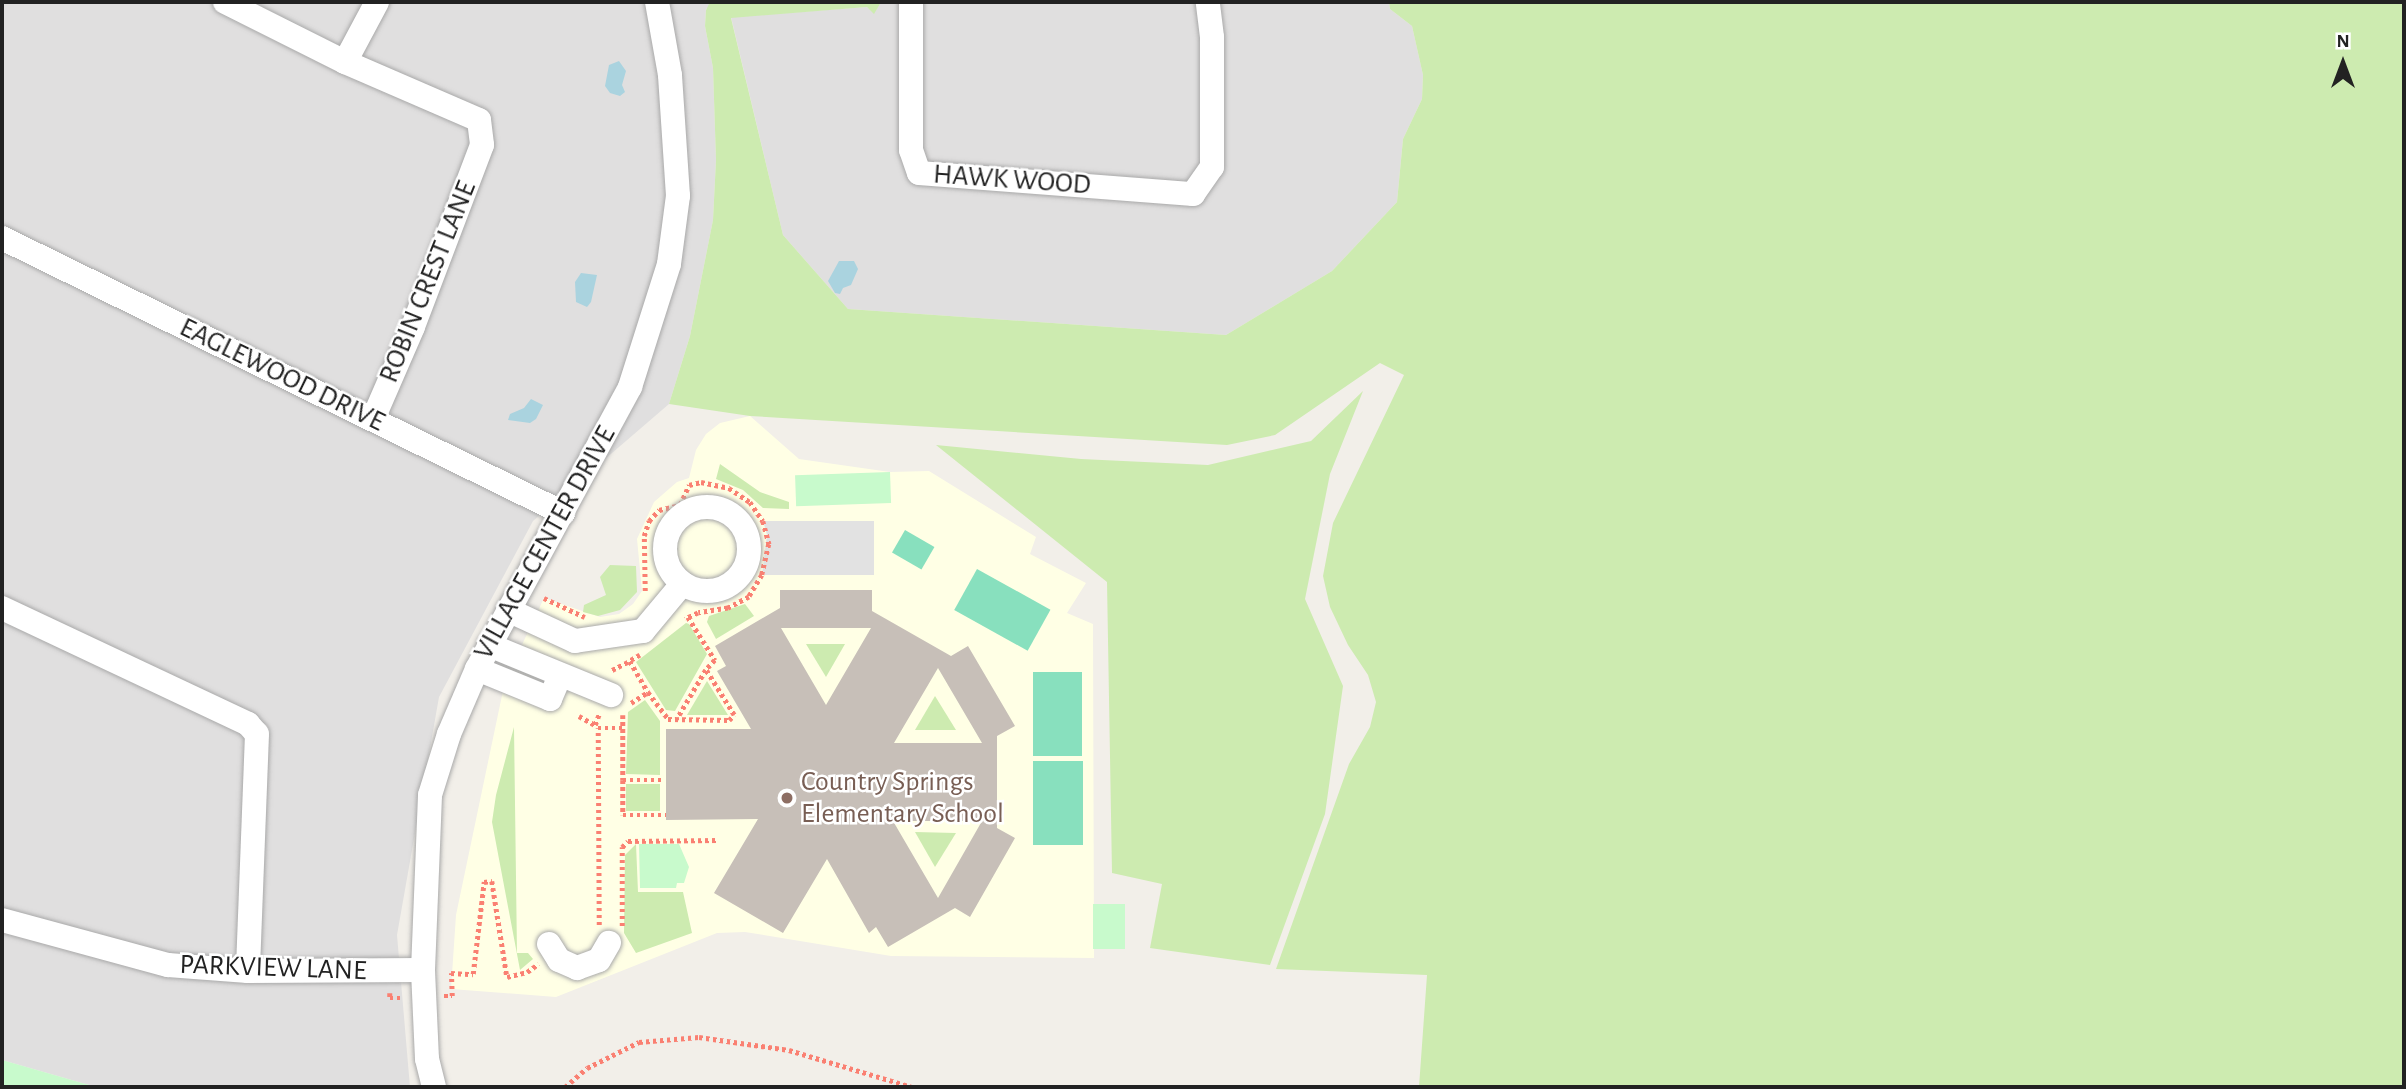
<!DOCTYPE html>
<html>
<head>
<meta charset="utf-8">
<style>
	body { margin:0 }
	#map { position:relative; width:2406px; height:1089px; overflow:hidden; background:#f2efe9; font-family:"Alegreya Sans",sans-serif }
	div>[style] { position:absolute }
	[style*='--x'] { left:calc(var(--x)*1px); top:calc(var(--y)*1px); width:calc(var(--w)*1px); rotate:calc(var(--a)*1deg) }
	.residential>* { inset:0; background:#e0dfdf }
	.education>* { inset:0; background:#ffffe5 }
	.grass>* { inset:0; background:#cdebb0; transform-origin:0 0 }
	.park>* { inset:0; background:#c8facc; transform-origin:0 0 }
	.pitch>* { inset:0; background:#88e0be; transform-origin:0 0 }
	.parking>* { inset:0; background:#e2e2e2 }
	.water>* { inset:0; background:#aad3df }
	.building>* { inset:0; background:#c7bfb8 }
	.path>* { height:4.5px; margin-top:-2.25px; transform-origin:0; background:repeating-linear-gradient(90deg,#fa8072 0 3.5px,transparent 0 7px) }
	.roads { filter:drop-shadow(0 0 2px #a9a9a9) drop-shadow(0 0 2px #a9a9a9) }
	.minor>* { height:24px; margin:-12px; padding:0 12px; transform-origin:12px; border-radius:12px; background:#fff }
	.minor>.ring { margin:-12px; padding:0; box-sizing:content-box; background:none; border:24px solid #fff; border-radius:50% }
	.dots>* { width:19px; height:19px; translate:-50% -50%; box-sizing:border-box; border:4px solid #fff; border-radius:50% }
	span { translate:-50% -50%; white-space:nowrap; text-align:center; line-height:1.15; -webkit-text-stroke:5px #fff; paint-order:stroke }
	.street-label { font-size:28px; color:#222 }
	.education-label { font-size:28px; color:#785e54 }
	.left { translate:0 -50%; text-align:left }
	.frame { position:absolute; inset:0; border:4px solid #222; pointer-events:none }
	.north { position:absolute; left:2308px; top:28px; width:70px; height:70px; -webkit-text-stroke:5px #fff; paint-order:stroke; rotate:0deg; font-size:19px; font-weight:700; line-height:28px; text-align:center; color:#222 }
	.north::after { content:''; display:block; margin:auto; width:24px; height:32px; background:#222; clip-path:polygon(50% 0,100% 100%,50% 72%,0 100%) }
</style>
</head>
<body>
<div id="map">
	<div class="residential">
		<div style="clip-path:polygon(2px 2px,717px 2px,706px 9px,705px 26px,713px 68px,716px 160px,713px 220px,690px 336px,669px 404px,533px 521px,439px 697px,397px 935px,410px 1087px,96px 1087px,2px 1060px)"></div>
		<div style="clip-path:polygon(878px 2px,1389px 2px,1390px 9px,1412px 26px,1423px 75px,1422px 99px,1403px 139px,1397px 202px,1332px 271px,1226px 335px,848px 309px,783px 235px,731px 17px,867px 7px,874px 13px,880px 4px)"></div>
	</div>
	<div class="education">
		<div style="clip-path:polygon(750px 416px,799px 459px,890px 472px,929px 471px,1036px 537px,1030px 554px,1086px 583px,1067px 613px,1093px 624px,1094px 958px,891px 956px,745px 932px,717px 933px,556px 997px,451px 989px,456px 915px,505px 681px,544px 598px,600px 617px,619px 614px,633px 604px,642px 591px,637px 539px,654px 502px,677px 482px,689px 478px,696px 450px,706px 434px,720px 423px)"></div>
	</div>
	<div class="grass">
		<div style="clip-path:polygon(717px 2px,880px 4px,874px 14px,867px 7px,731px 18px,783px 235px,848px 309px,1226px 335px,1332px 271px,1397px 202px,1403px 139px,1422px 99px,1423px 75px,1412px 26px,1390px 9px,1389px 2px,2404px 2px,2404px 1087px,1419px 1087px,1427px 975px,1276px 969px,1349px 764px,1370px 727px,1376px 702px,1368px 675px,1348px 645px,1330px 607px,1323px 576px,1333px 523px,1404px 375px,1380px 363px,1275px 435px,1227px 445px,750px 416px,669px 404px,690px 336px,713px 220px,716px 160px,713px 68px,705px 26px,706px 10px,709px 4px)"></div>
		<div style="clip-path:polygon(1363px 391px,1330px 474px,1305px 599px,1343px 686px,1325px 814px,1270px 965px,1150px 948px,1162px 884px,1112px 873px,1107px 582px,936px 445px,1081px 459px,1208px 465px,1311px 441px)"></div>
		<div style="clip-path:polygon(720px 464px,760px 492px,789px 502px,789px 509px,763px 508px,743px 490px,716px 479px)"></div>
		<div style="clip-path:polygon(610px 565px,636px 566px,637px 592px,620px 610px,598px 616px,583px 612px,584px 605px,606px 595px,600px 577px)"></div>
		<div style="clip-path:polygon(745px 604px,754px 616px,716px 639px,707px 622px,709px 616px)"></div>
		<div style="clip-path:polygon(686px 623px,689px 624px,707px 654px,675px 711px,666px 710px,636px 662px)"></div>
		<div style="clip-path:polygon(806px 644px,845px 644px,826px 677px)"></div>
		<div style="clip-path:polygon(707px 681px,728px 715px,687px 715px)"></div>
		<div style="clip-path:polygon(935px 696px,956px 730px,915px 730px)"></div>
		<div style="clip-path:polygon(645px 700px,660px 721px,660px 775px,626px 774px,628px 712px)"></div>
		<div style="clip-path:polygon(514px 727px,517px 953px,528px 953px,533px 959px,520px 970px,492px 822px,496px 795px)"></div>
		<div style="left:626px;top:784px;width:34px;height:27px"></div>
		<div style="clip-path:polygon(915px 832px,956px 833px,935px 867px)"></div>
		<div style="clip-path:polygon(636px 844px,638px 892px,683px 892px,692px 933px,636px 953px,624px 933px,625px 855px)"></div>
	</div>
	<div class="park">
		<div style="left:890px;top:472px;width:31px;height:95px;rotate:88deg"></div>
		<div style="clip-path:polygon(639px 844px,679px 844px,689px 867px,684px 883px,677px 883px,676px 888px,640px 888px)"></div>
		<div style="left:1093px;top:904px;width:32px;height:45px"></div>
		<div style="clip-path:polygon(2px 1060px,96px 1087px,2px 1087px)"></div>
	</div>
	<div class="pitch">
		<div style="left:905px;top:530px;width:34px;height:26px;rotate:30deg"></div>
		<div style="left:977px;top:569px;width:84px;height:47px;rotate:29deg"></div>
		<div style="left:1033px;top:672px;width:49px;height:84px"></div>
		<div style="left:1033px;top:761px;width:50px;height:84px"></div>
	</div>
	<div class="parking">
		<div style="clip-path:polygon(763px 521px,874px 521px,874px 575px,762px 575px,767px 535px)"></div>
	</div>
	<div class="water">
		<div style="clip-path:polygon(619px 61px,626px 71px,622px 85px,625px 92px,620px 96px,610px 93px,605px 86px,609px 65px)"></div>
		<div style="clip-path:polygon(839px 261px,854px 261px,858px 269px,851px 285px,843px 288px,840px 294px,835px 293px,828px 281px)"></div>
		<div style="clip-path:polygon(581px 273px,597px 275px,591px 302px,587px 307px,576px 302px,575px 282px)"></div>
		<div style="clip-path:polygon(531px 399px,543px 405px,536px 419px,530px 423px,508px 420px,510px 414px,524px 408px)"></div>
	</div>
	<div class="building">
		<div style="clip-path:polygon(evenodd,780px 590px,872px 590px,872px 611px,951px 656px,968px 646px,1015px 726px,997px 736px,997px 828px,1015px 838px,970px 917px,955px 908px,888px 947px,876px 927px,869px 933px,827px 859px,783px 933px,714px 893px,758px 819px,666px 820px,666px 729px,751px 729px,717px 671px,726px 666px,715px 646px,780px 608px,780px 590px,781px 628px,871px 628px,826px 705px,781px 628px,780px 590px,938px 668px,982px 743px,894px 743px,938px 668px,780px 590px,893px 821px,982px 821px,938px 898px,893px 821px)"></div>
	</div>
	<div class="path">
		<div style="--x:645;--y:591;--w:55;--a:-91"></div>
		<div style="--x:644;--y:536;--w:16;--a:-72"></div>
		<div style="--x:649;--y:521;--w:15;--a:-48"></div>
		<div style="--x:659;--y:510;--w:22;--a:-13"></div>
		<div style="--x:680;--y:505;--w:22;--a:-66"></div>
		<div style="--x:689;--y:485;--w:12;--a:-14"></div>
		<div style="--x:701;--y:482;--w:29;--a:12"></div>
		<div style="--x:729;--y:488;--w:25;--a:34"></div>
		<div style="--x:750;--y:502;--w:23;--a:56"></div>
		<div style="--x:763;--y:521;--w:24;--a:75"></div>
		<div style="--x:769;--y:544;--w:32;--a:103"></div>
		<div style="--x:762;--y:575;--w:26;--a:121"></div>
		<div style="--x:749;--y:597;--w:24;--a:152"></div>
		<div style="--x:728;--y:608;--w:30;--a:171"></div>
		<div style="--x:698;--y:613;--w:14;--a:155"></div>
		<div style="--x:544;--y:598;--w:45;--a:24.9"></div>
		<div style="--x:688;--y:617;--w:51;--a:57.9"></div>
		<div style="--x:715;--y:660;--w:13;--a:132"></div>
		<div style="--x:640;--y:655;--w:12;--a:149"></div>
		<div style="--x:630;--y:661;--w:36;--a:60"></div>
		<div style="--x:612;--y:670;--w:20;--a:-27"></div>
		<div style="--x:631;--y:703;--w:20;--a:-33"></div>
		<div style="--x:648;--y:692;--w:34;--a:53"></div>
		<div style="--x:668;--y:719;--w:61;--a:0.9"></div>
		<div style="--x:729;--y:720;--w:7;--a:-45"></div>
		<div style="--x:734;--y:715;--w:53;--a:-121.9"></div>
		<div style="--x:706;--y:670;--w:57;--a:120.6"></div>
		<div style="--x:623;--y:715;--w:65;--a:90"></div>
		<div style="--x:623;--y:780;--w:42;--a:0"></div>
		<div style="--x:579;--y:716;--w:18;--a:29"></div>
		<div style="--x:595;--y:725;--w:12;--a:-70"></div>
		<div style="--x:623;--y:780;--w:35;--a:90"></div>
		<div style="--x:623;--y:815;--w:43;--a:0"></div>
		<div style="--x:599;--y:925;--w:197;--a:-90.3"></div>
		<div style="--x:598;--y:728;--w:25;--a:0"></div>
		<div style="--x:622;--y:926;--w:79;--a:-90"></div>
		<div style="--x:622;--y:847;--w:8;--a:-45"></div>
		<div style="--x:628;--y:841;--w:90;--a:-0.6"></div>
		<div style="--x:390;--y:993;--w:5;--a:90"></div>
		<div style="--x:390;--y:998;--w:14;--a:0"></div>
		<div style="--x:444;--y:996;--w:8;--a:0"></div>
		<div style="--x:452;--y:996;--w:23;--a:-92"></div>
		<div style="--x:451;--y:973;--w:22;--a:3"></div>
		<div style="--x:473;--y:974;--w:93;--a:-83.2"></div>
		<div style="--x:484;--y:882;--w:8;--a:-7"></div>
		<div style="--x:492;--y:881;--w:97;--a:81.1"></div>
		<div style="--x:507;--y:977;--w:21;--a:-14"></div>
		<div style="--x:527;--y:972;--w:14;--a:-36"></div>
		<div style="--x:565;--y:1087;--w:29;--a:-41"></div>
		<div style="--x:587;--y:1068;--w:58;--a:-26.6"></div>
		<div style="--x:639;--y:1042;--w:60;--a:-4.8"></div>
		<div style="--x:699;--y:1037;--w:91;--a:8.2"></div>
		<div style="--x:789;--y:1050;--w:128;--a:16.7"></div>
	</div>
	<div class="roads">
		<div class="minor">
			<div style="--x:225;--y:2;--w:134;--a:26.6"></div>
			<div style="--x:345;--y:62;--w:146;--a:23.4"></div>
			<div style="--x:479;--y:120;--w:25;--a:83"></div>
			<div style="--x:482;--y:145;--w:195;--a:110.8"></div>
			<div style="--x:413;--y:327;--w:100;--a:113.5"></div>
			<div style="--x:911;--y:2;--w:148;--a:90"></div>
			<div style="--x:911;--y:150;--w:24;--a:71"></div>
			<div style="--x:919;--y:173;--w:275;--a:4.4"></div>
			<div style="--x:1193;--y:194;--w:33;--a:-55"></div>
			<div style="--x:1212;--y:167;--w:130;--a:-90"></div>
			<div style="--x:1212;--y:37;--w:35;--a:-97"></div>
			<div style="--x:345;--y:62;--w:68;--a:-61.9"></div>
			<div style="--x:2;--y:238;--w:625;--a:26.11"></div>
			<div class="ring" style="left:665px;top:507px;width:60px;height:60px"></div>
			<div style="--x:2;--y:608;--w:272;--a:25.2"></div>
			<div style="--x:248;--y:724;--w:13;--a:48"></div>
			<div style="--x:257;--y:734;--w:237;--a:92.2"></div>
			<div style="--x:508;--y:610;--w:74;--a:24.8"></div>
			<div style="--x:575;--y:641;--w:69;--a:-8.4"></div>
			<div style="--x:643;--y:631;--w:62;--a:-50.2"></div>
			<div style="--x:489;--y:645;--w:132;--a:22.3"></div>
			<div style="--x:477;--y:669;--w:79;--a:22.3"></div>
			<div style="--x:550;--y:699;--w:26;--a:-67"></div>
			<div style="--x:2;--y:920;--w:172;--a:15.2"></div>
			<div style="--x:168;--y:965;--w:80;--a:4.3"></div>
			<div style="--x:248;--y:971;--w:175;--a:-0.3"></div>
			<div style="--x:549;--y:944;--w:19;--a:58"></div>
			<div style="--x:559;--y:960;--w:20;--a:24"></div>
			<div style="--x:577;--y:968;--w:23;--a:-20"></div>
			<div style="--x:599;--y:960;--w:20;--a:-60"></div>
			<div style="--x:434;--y:1087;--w:29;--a:-104"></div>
			<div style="--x:427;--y:1059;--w:89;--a:-92.6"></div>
			<div style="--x:423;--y:970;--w:175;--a:-87.7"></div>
			<div style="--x:430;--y:795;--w:64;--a:-72.7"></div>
			<div style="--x:449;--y:734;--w:71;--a:-66.7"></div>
			<div style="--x:477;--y:669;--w:321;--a:-61.5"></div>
			<div style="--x:630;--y:387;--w:129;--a:-72.4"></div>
			<div style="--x:669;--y:264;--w:69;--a:-82.5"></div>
			<div style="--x:678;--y:196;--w:121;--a:-93.8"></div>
			<div style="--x:670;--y:75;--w:74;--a:-100.1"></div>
		</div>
	</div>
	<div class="dots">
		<div style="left:787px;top:798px;background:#8d6e63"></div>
	</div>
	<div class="street-label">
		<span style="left:1012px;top:180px;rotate:4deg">HAWK WOOD</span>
		<span style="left:428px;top:282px;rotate:-68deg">ROBIN CREST LANE</span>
		<span style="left:282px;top:375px;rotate:26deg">EAGLEWOOD DRIVE</span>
		<span style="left:545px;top:543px;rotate:-61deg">VILLAGE CENTER DRIVE</span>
		<span style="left:273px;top:968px;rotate:2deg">PARKVIEW LANE</span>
	</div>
	<div class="education-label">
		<span class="left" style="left:801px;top:798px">Country Springs<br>Elementary School</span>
	</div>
	<div class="frame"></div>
	<div class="north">N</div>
</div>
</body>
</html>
